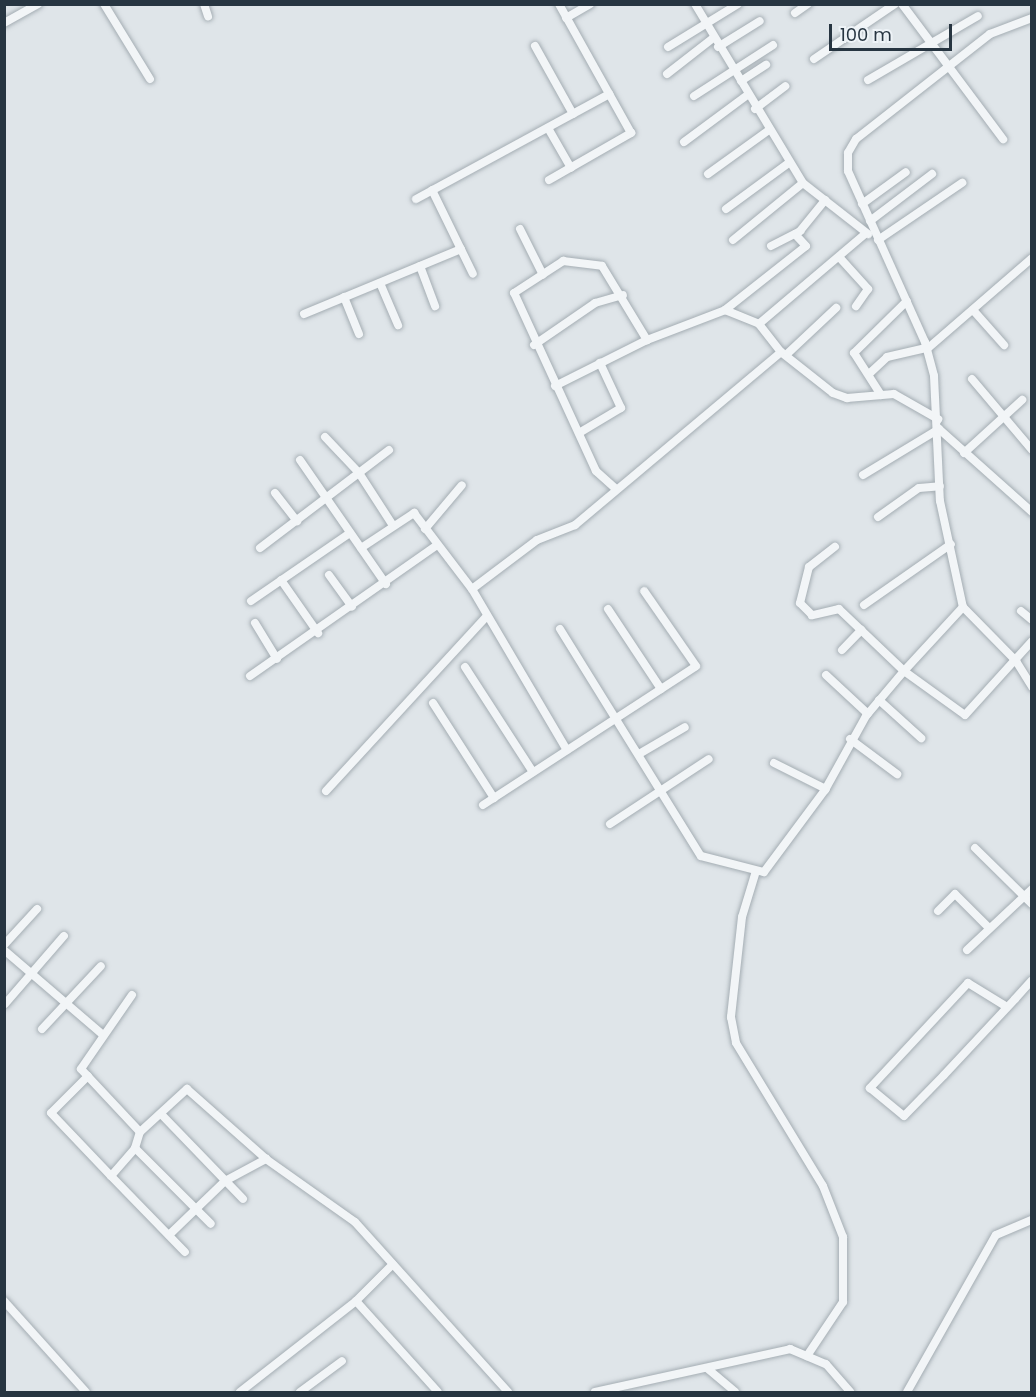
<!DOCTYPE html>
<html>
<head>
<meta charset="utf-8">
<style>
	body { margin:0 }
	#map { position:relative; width:1036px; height:1397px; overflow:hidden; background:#dfe5e9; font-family:Poppins,sans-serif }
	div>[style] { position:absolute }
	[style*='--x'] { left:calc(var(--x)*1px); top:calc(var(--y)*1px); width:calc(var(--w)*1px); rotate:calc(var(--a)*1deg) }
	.roads { filter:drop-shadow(0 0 2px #a4adb3) drop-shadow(0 0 2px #a4adb3) }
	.street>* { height:8px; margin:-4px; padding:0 4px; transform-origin:4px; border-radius:4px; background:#f2f5f7 }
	span { translate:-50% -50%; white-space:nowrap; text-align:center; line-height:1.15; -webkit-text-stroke:4.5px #eef3f7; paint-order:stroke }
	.frame { position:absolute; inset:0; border:6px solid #273541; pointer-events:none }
	.scale { position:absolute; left:829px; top:24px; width:123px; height:27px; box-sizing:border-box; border:3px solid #273541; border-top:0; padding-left:8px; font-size:18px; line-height:21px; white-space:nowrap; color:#273541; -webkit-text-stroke:4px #eef3f7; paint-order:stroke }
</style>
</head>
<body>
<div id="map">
	<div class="roads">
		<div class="street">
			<div style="--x:104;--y:4;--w:88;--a:58.5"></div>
			<div style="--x:204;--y:4;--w:13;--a:72"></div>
			<div style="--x:695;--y:4;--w:209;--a:58.9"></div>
			<div style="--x:803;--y:183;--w:83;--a:38.1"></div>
			<div style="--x:902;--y:4;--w:169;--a:53.2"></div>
			<div style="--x:795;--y:13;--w:16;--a:-35"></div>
			<div style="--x:566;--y:18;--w:28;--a:-30"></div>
			<div style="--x:1032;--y:18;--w:45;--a:159.1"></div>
			<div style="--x:990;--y:34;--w:170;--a:141.9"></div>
			<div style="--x:856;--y:139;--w:16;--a:120"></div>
			<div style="--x:848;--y:153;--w:18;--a:90"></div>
			<div style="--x:848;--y:171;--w:188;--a:65.8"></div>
			<div style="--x:925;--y:342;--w:35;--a:75"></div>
			<div style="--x:934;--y:376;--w:125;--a:87.3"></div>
			<div style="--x:940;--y:501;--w:108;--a:77.8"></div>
			<div style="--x:963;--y:607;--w:76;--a:45.5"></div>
			<div style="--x:1016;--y:661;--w:31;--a:58"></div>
			<div style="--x:4;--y:23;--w:39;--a:-29"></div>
			<div style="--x:535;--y:46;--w:78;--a:60.8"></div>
			<div style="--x:668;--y:47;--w:82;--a:-31.6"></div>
			<div style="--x:718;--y:47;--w:49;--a:-31.8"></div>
			<div style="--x:814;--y:59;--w:98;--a:-34.2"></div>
			<div style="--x:667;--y:74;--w:58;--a:-38"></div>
			<div style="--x:868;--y:80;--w:127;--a:-30.2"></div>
			<div style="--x:741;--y:81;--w:30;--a:-33"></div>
			<div style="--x:694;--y:96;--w:94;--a:-32.8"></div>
			<div style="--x:755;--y:109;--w:38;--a:-37"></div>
			<div style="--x:548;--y:128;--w:46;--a:60.1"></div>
			<div style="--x:684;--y:142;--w:77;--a:-36.6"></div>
			<div style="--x:708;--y:174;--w:75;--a:-35.8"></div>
			<div style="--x:549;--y:180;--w:95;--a:-29.8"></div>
			<div style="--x:631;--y:133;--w:148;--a:-119.2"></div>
			<div style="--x:432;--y:190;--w:93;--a:64"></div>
			<div style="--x:416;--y:199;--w:220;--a:-28.5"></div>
			<div style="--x:862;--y:204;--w:54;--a:-36"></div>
			<div style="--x:726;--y:209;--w:79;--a:-36.3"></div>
			<div style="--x:870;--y:221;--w:78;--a:-37.2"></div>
			<div style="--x:520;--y:229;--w:51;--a:63.4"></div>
			<div style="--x:865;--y:234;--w:139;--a:139.7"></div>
			<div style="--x:759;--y:324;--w:36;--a:52"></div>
			<div style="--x:781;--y:352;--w:66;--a:38.3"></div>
			<div style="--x:833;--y:393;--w:15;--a:20"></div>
			<div style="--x:847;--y:398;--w:47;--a:-4.9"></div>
			<div style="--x:894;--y:394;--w:51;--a:29.6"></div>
			<div style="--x:733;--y:240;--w:90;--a:-39.2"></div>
			<div style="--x:878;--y:240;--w:102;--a:-34.2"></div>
			<div style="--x:771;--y:246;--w:33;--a:-27"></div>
			<div style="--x:800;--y:231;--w:40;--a:-51"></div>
			<div style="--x:840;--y:258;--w:42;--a:47.9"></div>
			<div style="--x:868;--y:289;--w:21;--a:125"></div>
			<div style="--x:420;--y:266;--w:43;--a:69.4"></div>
			<div style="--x:380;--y:283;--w:46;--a:66.8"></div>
			<div style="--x:344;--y:297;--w:40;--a:68"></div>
			<div style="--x:725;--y:310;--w:37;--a:22"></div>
			<div style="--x:973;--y:310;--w:47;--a:48.5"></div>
			<div style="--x:304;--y:314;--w:170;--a:-22.5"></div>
			<div style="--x:534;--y:345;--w:74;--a:-34.5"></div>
			<div style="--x:595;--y:303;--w:29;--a:-16"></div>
			<div style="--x:927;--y:349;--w:139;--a:-40.9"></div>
			<div style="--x:786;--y:355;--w:69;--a:-43.2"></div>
			<div style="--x:870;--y:373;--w:23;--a:-43"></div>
			<div style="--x:887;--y:357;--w:40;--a:-13"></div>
			<div style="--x:972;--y:379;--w:93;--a:49.8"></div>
			<div style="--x:555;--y:386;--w:103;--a:-26.6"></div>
			<div style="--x:647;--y:340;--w:84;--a:-21"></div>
			<div style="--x:725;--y:310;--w:103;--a:-38.3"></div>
			<div style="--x:806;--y:246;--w:16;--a:-133"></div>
			<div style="--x:881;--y:395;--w:50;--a:-122.7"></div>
			<div style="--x:854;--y:353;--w:74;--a:-44.5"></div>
			<div style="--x:579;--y:433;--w:49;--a:-30.8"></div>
			<div style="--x:621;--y:408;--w:50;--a:-115"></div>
			<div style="--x:325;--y:437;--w:50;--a:46.6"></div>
			<div style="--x:359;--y:473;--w:61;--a:57.1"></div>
			<div style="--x:964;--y:453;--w:79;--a:-42.4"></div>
			<div style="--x:300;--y:460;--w:151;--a:55.3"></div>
			<div style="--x:863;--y:475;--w:89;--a:-31.2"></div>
			<div style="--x:939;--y:429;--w:125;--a:41.7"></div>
			<div style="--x:616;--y:489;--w:27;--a:-138"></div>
			<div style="--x:596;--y:471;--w:196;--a:-114.7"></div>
			<div style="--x:514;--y:293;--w:59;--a:-33.1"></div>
			<div style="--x:563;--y:261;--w:39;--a:7"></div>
			<div style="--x:602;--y:266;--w:87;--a:58.7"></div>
			<div style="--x:275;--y:493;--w:36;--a:52"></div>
			<div style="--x:878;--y:517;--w:50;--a:-35.3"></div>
			<div style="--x:919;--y:488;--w:21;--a:-5"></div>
			<div style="--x:425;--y:529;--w:57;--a:-49.9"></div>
			<div style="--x:260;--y:548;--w:162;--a:-37.2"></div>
			<div style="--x:361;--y:548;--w:64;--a:-33.4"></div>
			<div style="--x:414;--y:513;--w:96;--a:52.7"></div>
			<div style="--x:472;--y:589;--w:187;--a:59.5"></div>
			<div style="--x:329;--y:575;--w:39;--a:54"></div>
			<div style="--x:281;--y:580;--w:65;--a:55.1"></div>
			<div style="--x:472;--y:589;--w:81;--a:-37"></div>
			<div style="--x:537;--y:540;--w:41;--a:-21.5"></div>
			<div style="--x:575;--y:525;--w:269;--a:-40"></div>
			<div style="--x:251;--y:601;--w:120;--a:-34.5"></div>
			<div style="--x:864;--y:605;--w:106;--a:-35"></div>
			<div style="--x:963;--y:607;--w:87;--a:132.7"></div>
			<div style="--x:904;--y:671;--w:75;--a:35.8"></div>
			<div style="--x:965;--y:715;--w:100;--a:-47.8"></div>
			<div style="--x:608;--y:609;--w:96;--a:56.5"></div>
			<div style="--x:1021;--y:611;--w:14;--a:39"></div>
			<div style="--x:255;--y:623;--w:42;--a:58.6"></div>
			<div style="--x:560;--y:629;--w:267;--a:58.2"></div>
			<div style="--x:701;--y:856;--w:65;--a:14.3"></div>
			<div style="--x:764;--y:872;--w:102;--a:-53.4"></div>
			<div style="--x:825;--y:790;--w:85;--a:-61"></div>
			<div style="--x:866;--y:716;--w:59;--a:-49.8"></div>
			<div style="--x:904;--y:671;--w:90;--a:-136.4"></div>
			<div style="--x:839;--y:609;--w:28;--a:167"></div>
			<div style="--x:812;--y:615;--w:17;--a:-135"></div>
			<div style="--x:800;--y:603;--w:37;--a:-76"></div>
			<div style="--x:809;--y:567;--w:33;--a:-38"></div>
			<div style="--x:842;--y:650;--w:28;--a:-46"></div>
			<div style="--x:465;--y:667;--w:125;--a:57.1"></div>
			<div style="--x:826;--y:675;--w:57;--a:42.9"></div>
			<div style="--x:250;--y:676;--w:228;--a:-35"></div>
			<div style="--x:879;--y:700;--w:57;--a:42.1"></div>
			<div style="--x:433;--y:703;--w:113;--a:57.3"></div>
			<div style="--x:850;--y:739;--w:59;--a:36.7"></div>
			<div style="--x:639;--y:754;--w:53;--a:-30.4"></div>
			<div style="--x:774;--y:763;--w:58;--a:26.6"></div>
			<div style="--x:326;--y:791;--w:236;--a:-47.4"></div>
			<div style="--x:483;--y:805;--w:254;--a:-33.1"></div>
			<div style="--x:696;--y:666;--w:91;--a:-124.7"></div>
			<div style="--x:610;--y:824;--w:118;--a:-33.3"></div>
			<div style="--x:975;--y:848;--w:80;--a:44.5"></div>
			<div style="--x:756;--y:871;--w:48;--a:106.9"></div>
			<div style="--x:742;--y:917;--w:101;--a:96.3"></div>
			<div style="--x:731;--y:1017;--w:26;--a:79"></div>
			<div style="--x:736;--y:1043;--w:167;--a:58.7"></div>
			<div style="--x:823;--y:1186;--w:55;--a:68.6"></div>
			<div style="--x:843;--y:1237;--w:65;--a:90"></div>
			<div style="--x:843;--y:1302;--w:65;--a:123.7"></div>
			<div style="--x:938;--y:911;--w:24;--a:-45"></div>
			<div style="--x:955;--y:894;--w:48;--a:45"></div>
			<div style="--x:4;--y:945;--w:49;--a:-47.5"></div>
			<div style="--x:4;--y:950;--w:129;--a:40.6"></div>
			<div style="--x:967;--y:950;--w:89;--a:-43.2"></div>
			<div style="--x:132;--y:995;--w:90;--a:124.6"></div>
			<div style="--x:81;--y:1069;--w:86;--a:46.9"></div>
			<div style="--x:5;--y:1004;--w:90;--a:-49.1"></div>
			<div style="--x:1007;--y:1007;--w:46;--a:-148.4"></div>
			<div style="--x:968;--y:983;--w:144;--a:133"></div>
			<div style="--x:870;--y:1088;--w:44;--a:39.5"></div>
			<div style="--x:904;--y:1116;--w:57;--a:-45.7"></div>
			<div style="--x:944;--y:1075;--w:104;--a:-46.9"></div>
			<div style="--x:1015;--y:999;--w:25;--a:-48"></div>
			<div style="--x:42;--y:1029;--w:86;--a:-46.9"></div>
			<div style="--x:88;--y:1076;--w:52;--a:135"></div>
			<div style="--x:51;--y:1113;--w:87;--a:46.4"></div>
			<div style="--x:111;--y:1176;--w:37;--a:-49"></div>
			<div style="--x:135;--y:1148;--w:17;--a:-73"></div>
			<div style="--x:140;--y:1132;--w:64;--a:-42.5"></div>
			<div style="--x:187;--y:1089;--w:106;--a:41.5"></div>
			<div style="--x:266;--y:1159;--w:109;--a:35.3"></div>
			<div style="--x:355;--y:1222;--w:229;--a:48"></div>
			<div style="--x:161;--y:1114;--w:118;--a:46"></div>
			<div style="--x:135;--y:1148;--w:107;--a:45"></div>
			<div style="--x:111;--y:1176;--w:106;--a:45.8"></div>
			<div style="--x:169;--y:1235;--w:78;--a:-44"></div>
			<div style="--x:225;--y:1181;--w:47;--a:-28.2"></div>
			<div style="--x:4;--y:1301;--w:122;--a:48"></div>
			<div style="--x:356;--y:1301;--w:122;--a:48"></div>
			<div style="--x:708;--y:1369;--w:35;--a:40"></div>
			<div style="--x:240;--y:1392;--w:147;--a:-38.1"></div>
			<div style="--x:356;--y:1301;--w:52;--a:-45"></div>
			<div style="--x:300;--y:1392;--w:52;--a:-36.4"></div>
			<div style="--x:595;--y:1392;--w:200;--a:-12.4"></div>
			<div style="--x:790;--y:1349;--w:39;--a:23"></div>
			<div style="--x:826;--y:1364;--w:37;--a:49"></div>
			<div style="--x:907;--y:1392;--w:180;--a:-60.5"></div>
			<div style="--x:996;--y:1235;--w:39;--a:-23"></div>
		</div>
	</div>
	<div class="frame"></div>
	<div class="scale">100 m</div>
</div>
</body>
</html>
